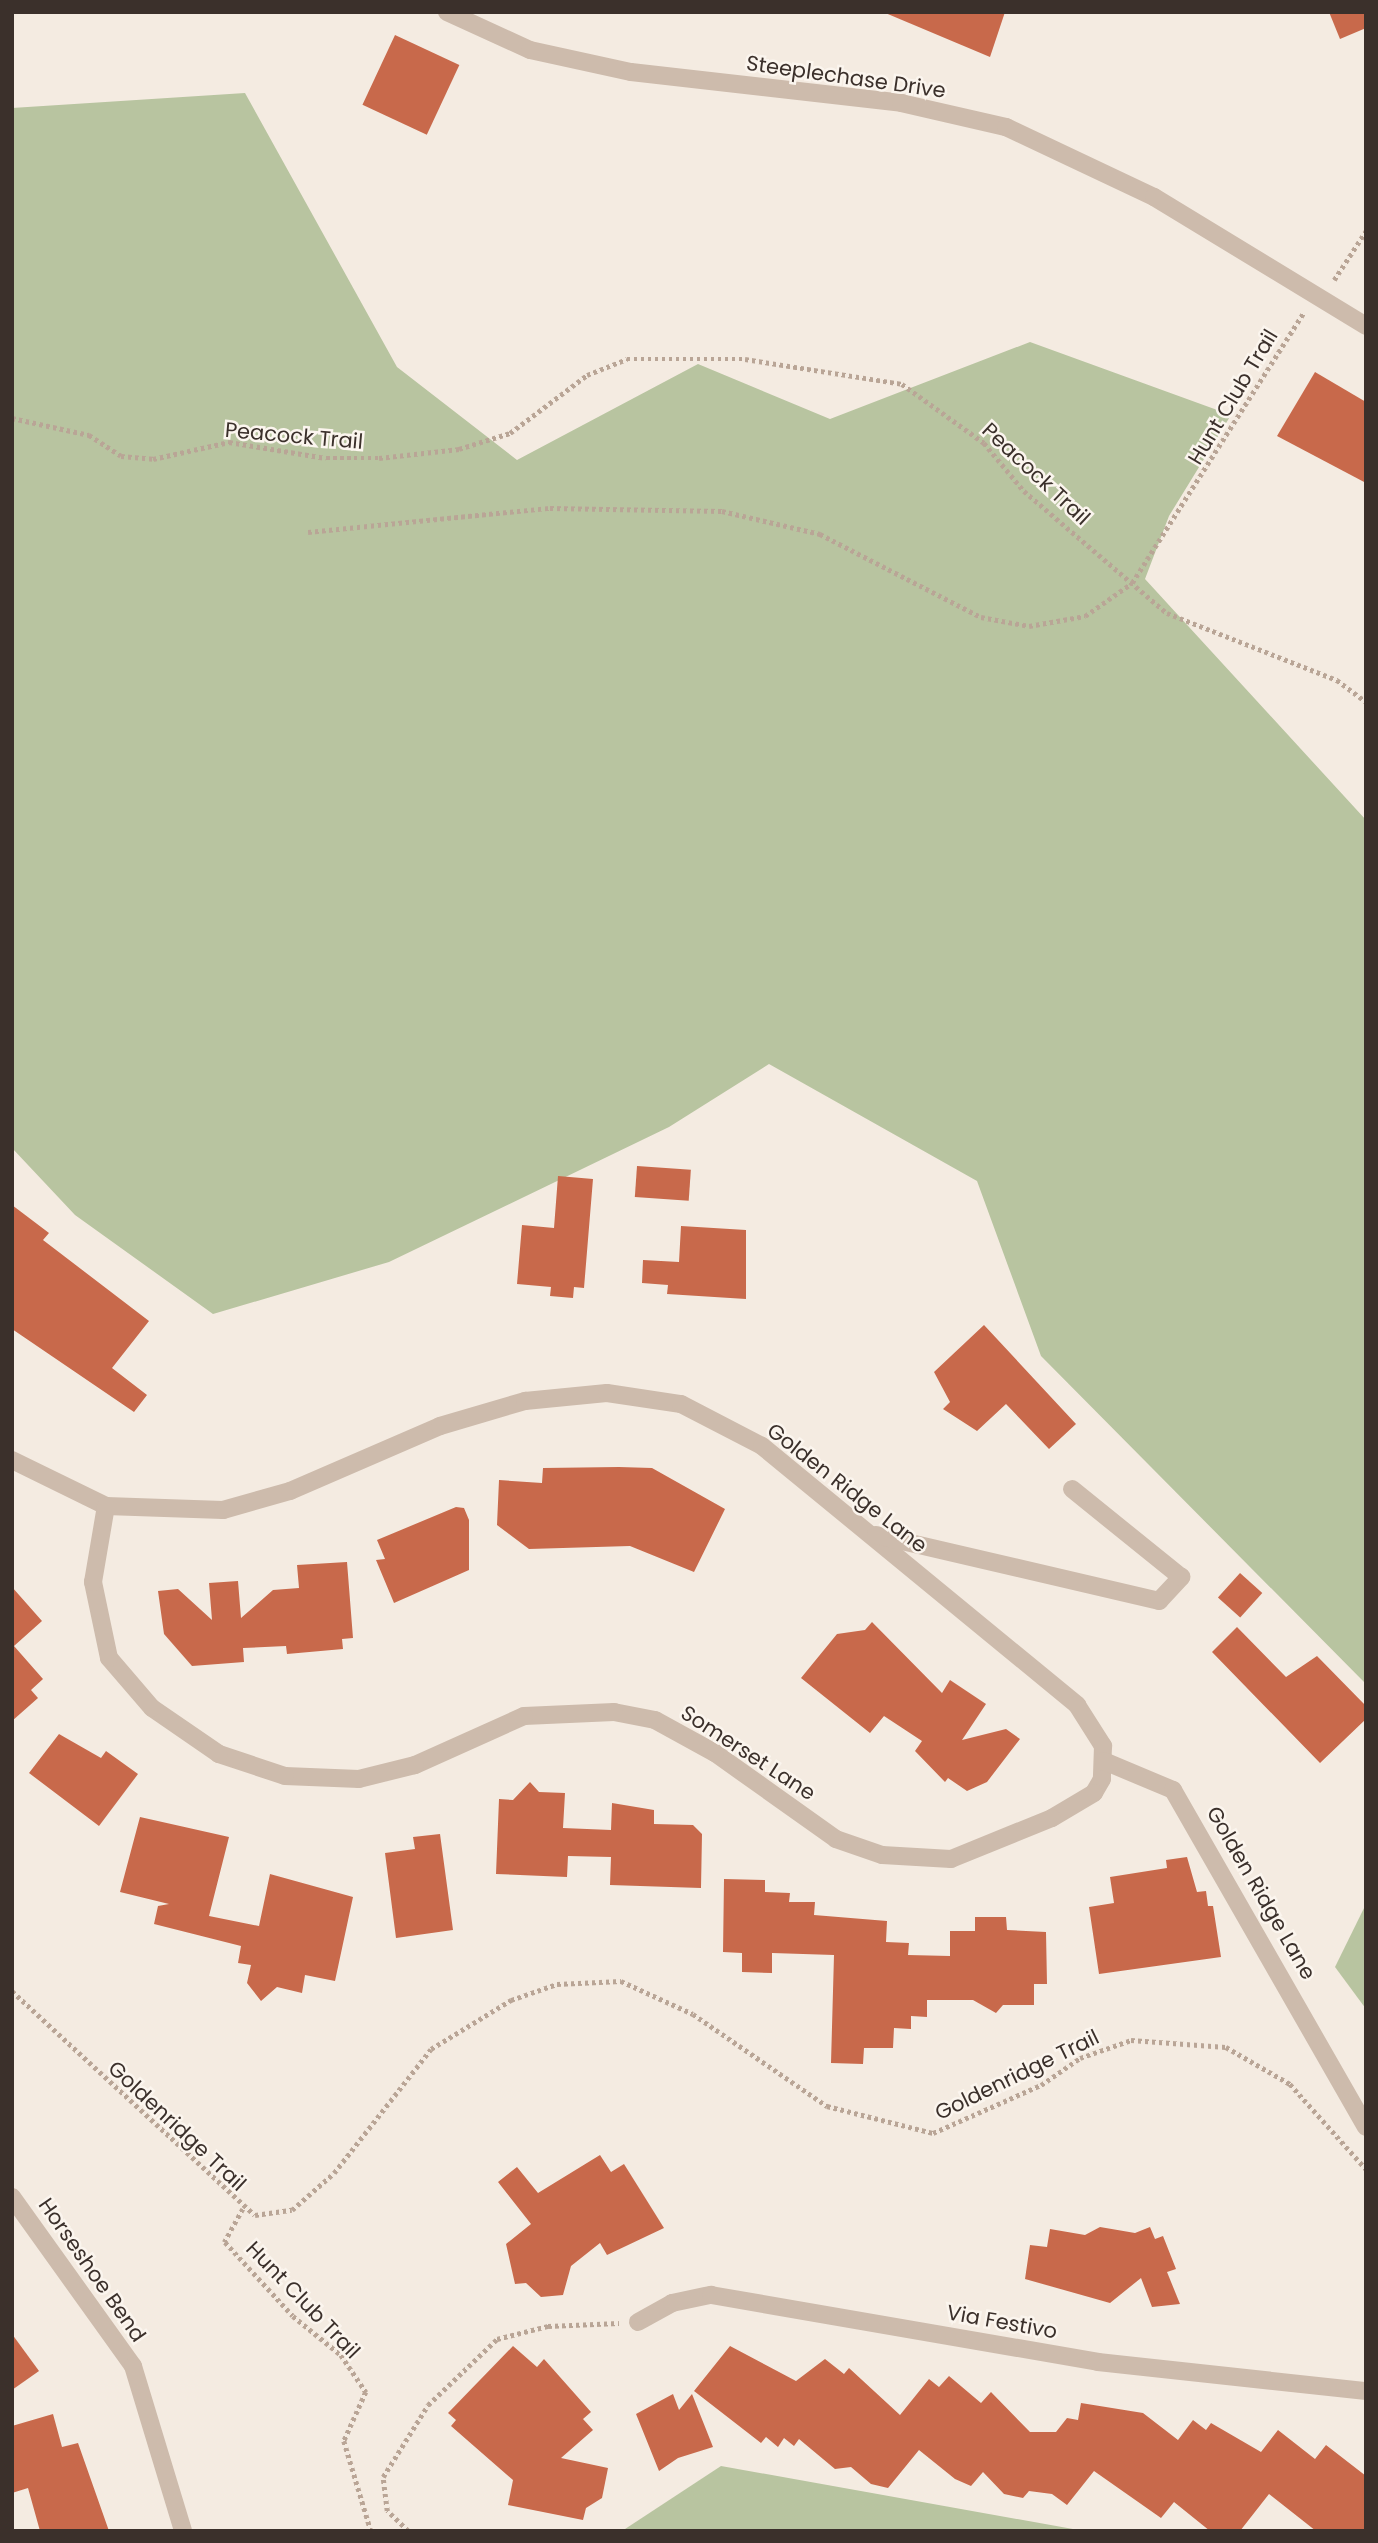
<!DOCTYPE html>
<html>
<head>
<meta charset="utf-8">
<style>
	body { margin:0 }
	#map { position:relative; width:1378px; height:2543px; overflow:hidden; background:#f4ebe1; font-family:Poppins,sans-serif }
	div>[style] { position:absolute }
	[style*='--x'] { left:calc(var(--x)*1px); top:calc(var(--y)*1px); width:calc(var(--w)*1px); rotate:calc(var(--a)*1deg) }
	.green>* { inset:0; background:#b8c4a0 }
	.building>* { inset:0; background:#c8694b; transform-origin:0 0 }
	.path>* { height:4.5px; margin-top:-2.25px; transform-origin:0; background:repeating-linear-gradient(90deg,#b9a596 0 3.5px,transparent 0 7px) }
	.minor>* { height:18px; margin:-9px; padding:0 9px; transform-origin:9px; border-radius:9px; background:#cdbbac }
	span { translate:-50% -50%; white-space:nowrap; text-align:center; line-height:1.15; -webkit-text-stroke:5px #fbf5ee; paint-order:stroke }
	.street-label { font-size:21px; color:#3b302b }
	.frame { position:absolute; inset:0; border:14px solid #3b302b; pointer-events:none }
</style>
</head>
<body>
<div id="map">
	<div class="green">
		<div style="clip-path:polygon(245px 93px,397px 367px,517px 460px,698px 364px,830px 419px,1030px 342px,1231px 415px,1169px 516px,1145px 579px,1366px 820px,1366px 1684px,1041px 1356px,977px 1181px,769px 1064px,669px 1127px,389px 1262px,213px 1314px,75px 1215px,12px 1148px,12px 108px)"></div>
		<div style="clip-path:polygon(1366px 1904px,1366px 2009px,1335px 1967px)"></div>
		<div style="clip-path:polygon(721px 2466px,1084px 2531px,622px 2531px)"></div>
	</div>
	<div class="building">
		<div style="clip-path:polygon(883px 12px,1005px 12px,990px 57px)"></div>
		<div style="clip-path:polygon(1329px 12px,1366px 12px,1366px 28px,1340px 39px)"></div>
		<div style="left:395px;top:35px;width:71px;height:77px;rotate:25deg"></div>
		<div style="clip-path:polygon(1315px 372px,1366px 402px,1366px 483px,1277px 436px)"></div>
		<div style="left:637px;top:1166px;width:54px;height:31px;rotate:4deg"></div>
		<div style="clip-path:polygon(558px 1176px,593px 1179px,584px 1288px,574px 1287px,573px 1298px,550px 1296px,551px 1287px,517px 1284px,522px 1225px,554px 1228px)"></div>
		<div style="clip-path:polygon(12px 1205px,49px 1233px,43px 1240px,149px 1321px,112px 1368px,147px 1395px,134px 1412px,12px 1329px)"></div>
		<div style="clip-path:polygon(681px 1226px,746px 1230px,746px 1299px,667px 1294px,668px 1285px,642px 1283px,643px 1260px,679px 1262px)"></div>
		<div style="clip-path:polygon(984px 1325px,1076px 1424px,1049px 1449px,1006px 1404px,977px 1431px,943px 1409px,950px 1402px,934px 1372px)"></div>
		<div style="clip-path:polygon(619px 1467px,652px 1468px,725px 1509px,694px 1572px,630px 1546px,529px 1549px,497px 1525px,499px 1480px,542px 1483px,543px 1468px)"></div>
		<div style="clip-path:polygon(456px 1507px,464px 1508px,469px 1520px,469px 1570px,394px 1603px,376px 1560px,385px 1559px,377px 1540px)"></div>
		<div style="clip-path:polygon(347px 1562px,353px 1638px,342px 1639px,343px 1649px,287px 1654px,286px 1646px,243px 1648px,244px 1662px,192px 1666px,164px 1634px,158px 1591px,178px 1589px,212px 1620px,209px 1583px,238px 1581px,241px 1618px,273px 1590px,299px 1588px,297px 1565px)"></div>
		<div style="left:1240px;top:1573px;width:30px;height:33px;rotate:42deg"></div>
		<div style="clip-path:polygon(12px 1587px,42px 1621px,14px 1646px,43px 1679px,31px 1690px,38px 1698px,12px 1721px)"></div>
		<div style="clip-path:polygon(872px 1622px,942px 1693px,950px 1680px,986px 1704px,962px 1740px,1006px 1729px,1020px 1739px,987px 1782px,967px 1791px,948px 1778px,945px 1782px,915px 1751px,922px 1741px,884px 1716px,870px 1733px,801px 1678px,837px 1634px,865px 1630px)"></div>
		<div style="clip-path:polygon(1237px 1627px,1286px 1677px,1317px 1656px,1366px 1706px,1366px 1719px,1320px 1763px,1212px 1652px)"></div>
		<div style="clip-path:polygon(59px 1734px,101px 1758px,106px 1751px,138px 1774px,99px 1826px,29px 1773px)"></div>
		<div style="clip-path:polygon(530px 1782px,539px 1792px,565px 1793px,563px 1828px,611px 1830px,612px 1803px,654px 1810px,654px 1824px,693px 1825px,702px 1834px,701px 1888px,610px 1885px,611px 1857px,568px 1856px,567px 1877px,496px 1874px,499px 1799px,513px 1800px)"></div>
		<div style="clip-path:polygon(140px 1817px,229px 1837px,209px 1916px,259px 1926px,270px 1874px,353px 1897px,335px 1981px,305px 1975px,302px 1993px,277px 1987px,261px 2001px,247px 1983px,251px 1965px,238px 1963px,241px 1946px,154px 1924px,158px 1906px,169px 1904px,120px 1892px)"></div>
		<div style="clip-path:polygon(440px 1834px,453px 1930px,396px 1938px,385px 1853px,415px 1849px,413px 1837px)"></div>
		<div style="clip-path:polygon(1187px 1857px,1197px 1892px,1206px 1891px,1208px 1906px,1213px 1906px,1221px 1957px,1099px 1974px,1089px 1907px,1114px 1903px,1110px 1877px,1167px 1868px,1166px 1860px)"></div>
		<div style="clip-path:polygon(724px 1879px,765px 1880px,765px 1892px,790px 1893px,789px 1902px,815px 1902px,814px 1915px,887px 1921px,886px 1942px,909px 1943px,908px 1955px,950px 1956px,950px 1931px,975px 1931px,975px 1917px,1006px 1917px,1007px 1930px,1046px 1932px,1047px 1984px,1034px 1984px,1034px 2005px,1003px 2005px,996px 2013px,973px 2000px,927px 2000px,927px 2017px,911px 2016px,911px 2029px,894px 2028px,893px 2048px,864px 2048px,863px 2064px,831px 2063px,834px 1955px,772px 1953px,772px 1973px,742px 1972px,742px 1953px,723px 1952px)"></div>
		<div style="clip-path:polygon(600px 2155px,611px 2172px,624px 2164px,664px 2228px,607px 2255px,600px 2243px,571px 2266px,563px 2295px,541px 2297px,526px 2283px,515px 2284px,506px 2244px,531px 2224px,498px 2182px,517px 2167px,538px 2193px)"></div>
		<div style="clip-path:polygon(1100px 2227px,1135px 2233px,1150px 2227px,1155px 2239px,1163px 2236px,1176px 2269px,1167px 2272px,1180px 2304px,1152px 2307px,1141px 2278px,1110px 2303px,1025px 2279px,1030px 2245px,1047px 2247px,1050px 2229px,1085px 2235px)"></div>
		<div style="clip-path:polygon(12px 2334px,39px 2371px,12px 2390px)"></div>
		<div style="clip-path:polygon(513px 2346px,537px 2367px,544px 2359px,591px 2412px,583px 2419px,593px 2430px,561px 2458px,608px 2468px,602px 2498px,586px 2508px,583px 2520px,508px 2505px,513px 2480px,451px 2426px,456px 2420px,448px 2413px)"></div>
		<div style="clip-path:polygon(730px 2346px,796px 2381px,825px 2359px,844px 2374px,849px 2368px,900px 2415px,929px 2379px,939px 2387px,949px 2376px,981px 2403px,991px 2392px,1030px 2432px,1056px 2432px,1067px 2418px,1078px 2420px,1081px 2403px,1143px 2413px,1178px 2440px,1193px 2420px,1206px 2430px,1211px 2423px,1261px 2452px,1278px 2430px,1315px 2459px,1326px 2445px,1366px 2476px,1366px 2531px,1316px 2531px,1269px 2494px,1240px 2531px,1210px 2531px,1174px 2502px,1161px 2518px,1094px 2471px,1067px 2505px,1052px 2494px,1029px 2491px,1023px 2498px,1004px 2494px,983px 2472px,971px 2486px,955px 2479px,919px 2450px,888px 2488px,871px 2484px,851px 2467px,835px 2469px,799px 2439px,794px 2446px,784px 2438px,778px 2447px,766px 2437px,761px 2443px,694px 2391px)"></div>
		<div style="clip-path:polygon(673px 2394px,679px 2410px,692px 2394px,713px 2447px,678px 2458px,659px 2471px,636px 2414px)"></div>
		<div style="clip-path:polygon(53px 2414px,62px 2447px,78px 2443px,109px 2531px,40px 2531px,28px 2488px,12px 2493px,12px 2426px)"></div>
	</div>
	<div class="path">
		<div style="--x:1334;--y:280;--w:59;--a:-56.9"></div>
		<div style="--x:12;--y:418;--w:79;--a:12.4"></div>
		<div style="--x:89;--y:435;--w:38;--a:33"></div>
		<div style="--x:121;--y:456;--w:32;--a:5"></div>
		<div style="--x:153;--y:459;--w:78;--a:-12.6"></div>
		<div style="--x:229;--y:442;--w:98;--a:9.4"></div>
		<div style="--x:326;--y:458;--w:53;--a:0"></div>
		<div style="--x:379;--y:458;--w:81;--a:-6.4"></div>
		<div style="--x:459;--y:449;--w:53;--a:-17.4"></div>
		<div style="--x:510;--y:433;--w:96;--a:-37"></div>
		<div style="--x:587;--y:375;--w:43;--a:-21.8"></div>
		<div style="--x:627;--y:359;--w:118;--a:0"></div>
		<div style="--x:745;--y:359;--w:159;--a:9"></div>
		<div style="--x:902;--y:384;--w:101;--a:35.7"></div>
		<div style="--x:984;--y:443;--w:62;--a:50.2"></div>
		<div style="--x:1024;--y:491;--w:188;--a:40.5"></div>
		<div style="--x:1167;--y:613;--w:183;--a:21.5"></div>
		<div style="--x:1337;--y:680;--w:36;--a:37"></div>
		<div style="--x:308;--y:532;--w:243;--a:-5.7"></div>
		<div style="--x:550;--y:508;--w:172;--a:1"></div>
		<div style="--x:722;--y:511;--w:101;--a:13.2"></div>
		<div style="--x:820;--y:534;--w:181;--a:27.3"></div>
		<div style="--x:981;--y:617;--w:49;--a:10.6"></div>
		<div style="--x:1029;--y:626;--w:57;--a:-10.1"></div>
		<div style="--x:1085;--y:616;--w:57;--a:-35.1"></div>
		<div style="--x:1132;--y:583;--w:321;--a:-57.6"></div>
		<div style="--x:12;--y:1991;--w:330;--a:42.7"></div>
		<div style="--x:255;--y:2215;--w:37;--a:-8"></div>
		<div style="--x:292;--y:2210;--w:56;--a:-41.4"></div>
		<div style="--x:334;--y:2173;--w:157;--a:-52"></div>
		<div style="--x:431;--y:2049;--w:94;--a:-31.5"></div>
		<div style="--x:511;--y:2000;--w:49;--a:-19.2"></div>
		<div style="--x:557;--y:1984;--w:64;--a:-2.7"></div>
		<div style="--x:621;--y:1981;--w:79;--a:24.6"></div>
		<div style="--x:693;--y:2014;--w:163;--a:34.5"></div>
		<div style="--x:827;--y:2106;--w:109;--a:14.3"></div>
		<div style="--x:933;--y:2133;--w:118;--a:-24"></div>
		<div style="--x:1041;--y:2085;--w:47;--a:-34.7"></div>
		<div style="--x:1080;--y:2058;--w:54;--a:-19.4"></div>
		<div style="--x:1131;--y:2040;--w:95;--a:4.2"></div>
		<div style="--x:1226;--y:2047;--w:74;--a:30"></div>
		<div style="--x:1290;--y:2084;--w:114;--a:48.2"></div>
		<div style="--x:243;--y:2209;--w:38;--a:119"></div>
		<div style="--x:225;--y:2242;--w:100;--a:47.4"></div>
		<div style="--x:293;--y:2316;--w:62;--a:39.1"></div>
		<div style="--x:341;--y:2355;--w:45;--a:56"></div>
		<div style="--x:366;--y:2392;--w:54;--a:114.2"></div>
		<div style="--x:344;--y:2441;--w:94;--a:73.3"></div>
		<div style="--x:408;--y:2531;--w:29;--a:-136"></div>
		<div style="--x:387;--y:2511;--w:34;--a:-97"></div>
		<div style="--x:383;--y:2477;--w:85;--a:-58"></div>
		<div style="--x:428;--y:2405;--w:95;--a:-43.7"></div>
		<div style="--x:497;--y:2339;--w:53;--a:-14.3"></div>
		<div style="--x:548;--y:2326;--w:71;--a:-2.4"></div>
	</div>
	<div class="minor">
		<div style="--x:447;--y:12;--w:91;--a:24.6"></div>
		<div style="--x:530;--y:50;--w:103;--a:12.3"></div>
		<div style="--x:631;--y:72;--w:272;--a:6.5"></div>
		<div style="--x:901;--y:103;--w:108;--a:12.9"></div>
		<div style="--x:1006;--y:127;--w:164;--a:25.3"></div>
		<div style="--x:1154;--y:197;--w:248;--a:31.3"></div>
		<div style="--x:12;--y:1460;--w:105;--a:26.1"></div>
		<div style="--x:106;--y:1506;--w:117;--a:2"></div>
		<div style="--x:223;--y:1510;--w:70;--a:-15.8"></div>
		<div style="--x:290;--y:1491;--w:163;--a:-23.4"></div>
		<div style="--x:440;--y:1426;--w:89;--a:-16.4"></div>
		<div style="--x:525;--y:1401;--w:82;--a:-5.6"></div>
		<div style="--x:607;--y:1393;--w:75;--a:8.5"></div>
		<div style="--x:681;--y:1404;--w:91;--a:27.4"></div>
		<div style="--x:762;--y:1446;--w:408;--a:39.4"></div>
		<div style="--x:1077;--y:1705;--w:49;--a:57.6"></div>
		<div style="--x:1103;--y:1746;--w:33;--a:92"></div>
		<div style="--x:1102;--y:1779;--w:16;--a:120"></div>
		<div style="--x:1094;--y:1793;--w:49;--a:149.2"></div>
		<div style="--x:1052;--y:1818;--w:109;--a:157.9"></div>
		<div style="--x:951;--y:1859;--w:69;--a:-176.7"></div>
		<div style="--x:882;--y:1855;--w:49;--a:-160.8"></div>
		<div style="--x:836;--y:1839;--w:148;--a:-144.6"></div>
		<div style="--x:715;--y:1753;--w:68;--a:-151.2"></div>
		<div style="--x:655;--y:1720;--w:42;--a:-169"></div>
		<div style="--x:614;--y:1712;--w:90;--a:177.5"></div>
		<div style="--x:524;--y:1716;--w:120;--a:155.8"></div>
		<div style="--x:415;--y:1765;--w:58;--a:166"></div>
		<div style="--x:359;--y:1779;--w:74;--a:-177.7"></div>
		<div style="--x:285;--y:1776;--w:70;--a:-161.6"></div>
		<div style="--x:219;--y:1754;--w:81;--a:-145.5"></div>
		<div style="--x:152;--y:1708;--w:66;--a:-130.7"></div>
		<div style="--x:109;--y:1658;--w:78;--a:-101.9"></div>
		<div style="--x:93;--y:1582;--w:77;--a:-80.3"></div>
		<div style="--x:876;--y:1535;--w:291;--a:13.1"></div>
		<div style="--x:1159;--y:1601;--w:33;--a:-47"></div>
		<div style="--x:1181;--y:1577;--w:140;--a:-141.1"></div>
		<div style="--x:1104;--y:1761;--w:75;--a:22.8"></div>
		<div style="--x:1173;--y:1790;--w:388;--a:60.2"></div>
		<div style="--x:12;--y:2197;--w:208;--a:54.4"></div>
		<div style="--x:133;--y:2366;--w:172;--a:73.1"></div>
		<div style="--x:638;--y:2322;--w:39;--a:-29"></div>
		<div style="--x:672;--y:2303;--w:40;--a:-12"></div>
		<div style="--x:711;--y:2295;--w:393;--a:9.8"></div>
		<div style="--x:1098;--y:2362;--w:270;--a:6.2"></div>
	</div>
	<div class="street-label">
		<span style="left:846px;top:77px;rotate:8deg">Steeplechase Drive</span>
		<span style="left:1233px;top:397px;rotate:-59deg">Hunt Club Trail</span>
		<span style="left:294px;top:436px;rotate:5deg">Peacock Trail</span>
		<span style="left:1036px;top:474px;rotate:43deg">Peacock Trail</span>
		<span style="left:847px;top:1488px;rotate:38deg">Golden Ridge Lane</span>
		<span style="left:748px;top:1753px;rotate:33deg">Somerset Lane</span>
		<span style="left:1261px;top:1893px;rotate:60deg">Golden Ridge Lane</span>
		<span style="left:1017px;top:2075px;rotate:-26deg">Goldenridge Trail</span>
		<span style="left:177px;top:2126px;rotate:43deg">Goldenridge Trail</span>
		<span style="left:92px;top:2270px;rotate:55deg">Horseshoe Bend</span>
		<span style="left:303px;top:2300px;rotate:46deg">Hunt Club Trail</span>
		<span style="left:1002px;top:2322px;rotate:10deg">Via Festivo</span>
	</div>
	<div class="frame"></div>
</div>
</body>
</html>
